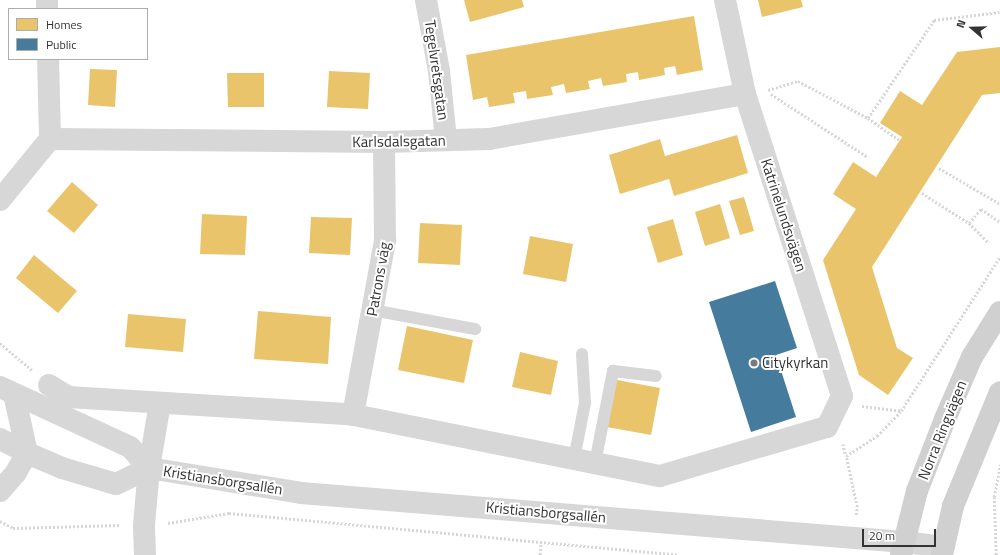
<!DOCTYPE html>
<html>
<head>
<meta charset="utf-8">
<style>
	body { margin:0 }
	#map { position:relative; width:1000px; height:555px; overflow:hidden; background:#fff; font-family:"Titillium Web",sans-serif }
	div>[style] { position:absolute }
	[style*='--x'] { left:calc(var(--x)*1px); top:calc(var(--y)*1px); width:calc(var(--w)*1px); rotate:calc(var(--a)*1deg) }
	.homes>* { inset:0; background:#e9c46a }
	.public>* { inset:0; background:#457b9d }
	.path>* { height:2.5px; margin-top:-1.25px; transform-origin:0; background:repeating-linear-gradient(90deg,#d7d7d7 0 2px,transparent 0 4px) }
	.service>* { height:12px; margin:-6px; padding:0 6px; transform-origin:6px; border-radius:6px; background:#d7d7d7 }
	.minor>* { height:22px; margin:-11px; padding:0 11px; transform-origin:11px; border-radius:11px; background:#d7d7d7 }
	.tertiary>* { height:22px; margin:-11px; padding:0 11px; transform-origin:11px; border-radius:11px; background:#d7d7d7 }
	.secondary>* { height:22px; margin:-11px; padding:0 11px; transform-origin:11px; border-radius:11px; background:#d0d0d0 }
	.dots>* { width:11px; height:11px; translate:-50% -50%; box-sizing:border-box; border:2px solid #fff; border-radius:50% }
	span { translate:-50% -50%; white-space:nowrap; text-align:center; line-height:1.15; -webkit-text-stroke:4px #fff; paint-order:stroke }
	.street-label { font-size:15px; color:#333 }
	.poi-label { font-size:15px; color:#333 }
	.left { translate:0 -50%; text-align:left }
	.legend { position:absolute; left:8px; top:8px; width:140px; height:52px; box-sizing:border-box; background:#fff; border:1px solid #adadad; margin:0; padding:5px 7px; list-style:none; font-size:12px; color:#333 }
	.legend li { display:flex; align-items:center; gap:8px; height:20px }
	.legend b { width:20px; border:1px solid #adadad }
	.north { position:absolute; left:952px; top:8px; width:40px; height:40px; -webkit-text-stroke:3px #fff; paint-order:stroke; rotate:290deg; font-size:11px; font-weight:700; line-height:16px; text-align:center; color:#333 }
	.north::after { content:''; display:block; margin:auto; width:14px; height:18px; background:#333; clip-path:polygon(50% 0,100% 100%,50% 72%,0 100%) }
	.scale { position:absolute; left:862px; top:529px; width:74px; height:18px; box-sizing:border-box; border:2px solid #333; border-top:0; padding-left:5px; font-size:12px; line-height:14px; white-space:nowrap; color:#333; -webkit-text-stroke:3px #fff; paint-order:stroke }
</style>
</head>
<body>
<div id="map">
	<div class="homes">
		<i style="clip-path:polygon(464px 0,522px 0,524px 7px,470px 22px)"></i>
		<i style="clip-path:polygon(758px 0,801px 0,803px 7px,762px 17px)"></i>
		<i style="clip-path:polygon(694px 16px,703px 70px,677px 75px,675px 66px,664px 68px,665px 75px,639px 80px,638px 72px,626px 74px,627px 82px,603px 86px,601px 78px,588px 81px,590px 89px,566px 93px,564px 84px,551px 87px,553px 95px,527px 99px,526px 91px,513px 93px,515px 103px,489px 107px,487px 97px,473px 100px,466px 55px)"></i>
		<i style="clip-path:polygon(1000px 47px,1000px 93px,982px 95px,872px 267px,897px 348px,913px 358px,888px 395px,859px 375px,823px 260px,856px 209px,833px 194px,853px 162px,876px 177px,902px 137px,880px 123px,900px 91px,922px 105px,957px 52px)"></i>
		<i style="clip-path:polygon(90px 69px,117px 70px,115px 107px,88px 105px)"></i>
		<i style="clip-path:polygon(329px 71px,370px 73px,368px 109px,327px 107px)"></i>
		<i style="clip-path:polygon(227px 73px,264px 73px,264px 107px,228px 107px)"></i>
		<i style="clip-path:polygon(737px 135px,748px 173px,674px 196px,669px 179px,620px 194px,609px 155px,660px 139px,665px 156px)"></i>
		<i style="clip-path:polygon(72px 182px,98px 205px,74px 233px,47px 211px)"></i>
		<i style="clip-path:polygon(744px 197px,754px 231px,740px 235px,729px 201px)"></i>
		<i style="clip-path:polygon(720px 204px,730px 238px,705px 246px,695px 212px)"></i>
		<i style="clip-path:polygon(202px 214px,247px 216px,245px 255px,200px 254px)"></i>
		<i style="clip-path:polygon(311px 217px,352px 218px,350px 255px,309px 253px)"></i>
		<i style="clip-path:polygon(673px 219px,683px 255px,658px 263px,647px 227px)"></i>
		<i style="clip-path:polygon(420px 223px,462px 225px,460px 265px,418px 263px)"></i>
		<i style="clip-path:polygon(530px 236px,573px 244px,566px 282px,523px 274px)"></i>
		<i style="clip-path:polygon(34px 255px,77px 291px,58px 313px,16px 278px)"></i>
		<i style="clip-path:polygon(258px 311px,331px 317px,328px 364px,254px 359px)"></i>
		<i style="clip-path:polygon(128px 314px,186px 319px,183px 352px,125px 347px)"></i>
		<i style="clip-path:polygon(407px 326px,473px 340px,464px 383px,398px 370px)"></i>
		<i style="clip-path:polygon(520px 352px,558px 361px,551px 395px,512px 387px)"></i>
		<i style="clip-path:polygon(617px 380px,660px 388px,651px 435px,607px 427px)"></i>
	</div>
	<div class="public">
		<i style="clip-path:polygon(775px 281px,797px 348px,776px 355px,796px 417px,751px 432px,709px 302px)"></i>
	</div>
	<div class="path">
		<i style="--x:768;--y:90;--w:31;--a:-17"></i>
		<i style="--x:798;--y:81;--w:79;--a:27.9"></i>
		<i style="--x:868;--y:118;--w:118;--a:-56"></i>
		<i style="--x:934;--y:20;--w:66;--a:-6.9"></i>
		<i style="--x:771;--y:94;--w:116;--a:33"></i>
		<i style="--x:868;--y:118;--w:38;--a:35"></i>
		<i style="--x:939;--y:168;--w:71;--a:30.5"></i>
		<i style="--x:922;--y:193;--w:56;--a:32.6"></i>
		<i style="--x:969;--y:223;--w:28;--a:45"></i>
		<i style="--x:969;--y:223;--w:18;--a:-49"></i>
		<i style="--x:981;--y:209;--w:23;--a:34"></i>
		<i style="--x:0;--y:343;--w:42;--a:40.2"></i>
		<i style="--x:862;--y:406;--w:39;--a:7"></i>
		<i style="--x:843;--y:444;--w:12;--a:76"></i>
		<i style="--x:856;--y:515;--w:8;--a:-83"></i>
		<i style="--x:857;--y:507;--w:52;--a:-102.2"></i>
		<i style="--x:846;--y:456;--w:37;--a:-33"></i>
		<i style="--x:877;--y:436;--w:35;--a:-46"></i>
		<i style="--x:901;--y:411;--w:183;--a:-57.3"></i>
		<i style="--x:0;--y:521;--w:15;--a:28"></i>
		<i style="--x:13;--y:528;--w:108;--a:-1.6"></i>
		<i style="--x:168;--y:523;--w:62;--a:-9.3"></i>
		<i style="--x:229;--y:513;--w:452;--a:5.3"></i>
		<i style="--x:540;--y:555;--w:13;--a:-86"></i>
		<i style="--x:996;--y:555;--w:58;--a:-92"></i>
		<i style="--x:994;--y:497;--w:33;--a:-79"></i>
	</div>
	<div class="service">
		<i style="--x:372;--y:310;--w:105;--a:10.5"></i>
		<i style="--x:574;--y:459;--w:57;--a:-78.9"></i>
		<i style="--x:585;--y:403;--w:49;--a:-93.5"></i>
		<i style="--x:595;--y:463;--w:94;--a:-78.9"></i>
		<i style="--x:613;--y:371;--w:43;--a:6.6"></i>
	</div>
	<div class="minor">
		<i style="--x:426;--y:0;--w:72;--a:79.6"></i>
		<i style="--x:439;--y:71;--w:69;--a:84.2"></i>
		<i style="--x:47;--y:9;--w:9;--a:-90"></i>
		<i style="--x:50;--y:139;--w:334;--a:0.5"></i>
		<i style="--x:384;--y:142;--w:105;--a:-1.6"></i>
		<i style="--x:489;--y:139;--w:260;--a:-10"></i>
		<i style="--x:0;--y:200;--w:79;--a:-50.7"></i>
		<i style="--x:50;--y:139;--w:80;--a:-91.4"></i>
		<i style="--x:49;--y:385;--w:22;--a:32"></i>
		<i style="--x:68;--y:397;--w:282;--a:3.5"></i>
		<i style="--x:349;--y:414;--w:317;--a:11.3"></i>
		<i style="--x:660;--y:476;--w:174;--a:-16.4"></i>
		<i style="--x:827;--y:427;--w:34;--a:-64"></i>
		<i style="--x:842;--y:396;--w:317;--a:-107.8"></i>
		<i style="--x:745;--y:94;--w:96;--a:-102"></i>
		<i style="--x:353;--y:415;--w:178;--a:-79.6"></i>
		<i style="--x:385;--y:240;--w:98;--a:-90.6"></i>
		<i style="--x:0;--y:491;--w:23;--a:-49"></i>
		<i style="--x:15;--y:474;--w:24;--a:-60"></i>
		<i style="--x:27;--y:453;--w:60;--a:-102.4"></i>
		<i style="--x:145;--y:555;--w:30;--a:-92"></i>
		<i style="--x:144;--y:525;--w:57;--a:-85"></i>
		<i style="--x:149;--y:468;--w:66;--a:-80.4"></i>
	</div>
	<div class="tertiary">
		<i style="--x:0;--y:387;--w:143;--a:24.8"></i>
		<i style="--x:130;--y:447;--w:28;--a:48"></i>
		<i style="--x:0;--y:439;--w:30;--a:27"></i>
		<i style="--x:27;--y:453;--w:38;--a:23"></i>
		<i style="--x:62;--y:468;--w:56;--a:16.5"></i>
		<i style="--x:116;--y:484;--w:37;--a:-26"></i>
		<i style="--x:149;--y:468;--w:154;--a:9.3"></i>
		<i style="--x:301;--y:493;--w:605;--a:4.65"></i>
		<i style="--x:904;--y:542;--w:40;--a:7.1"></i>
	</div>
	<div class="secondary">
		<i style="--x:901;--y:555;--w:66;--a:-76"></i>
		<i style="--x:917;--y:491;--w:77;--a:-68.7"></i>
		<i style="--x:945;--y:419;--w:68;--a:-66.5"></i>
		<i style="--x:972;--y:357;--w:53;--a:-58.1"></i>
		<i style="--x:942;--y:555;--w:50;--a:-77.3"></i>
		<i style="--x:953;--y:506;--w:123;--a:-67.6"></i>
	</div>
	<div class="dots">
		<i style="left:754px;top:363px;background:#7a7a7a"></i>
	</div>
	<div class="street-label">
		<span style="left:437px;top:70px;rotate:82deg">Tegelvretsgatan</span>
		<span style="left:399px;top:141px;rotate:-1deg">Karlsdalsgatan</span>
		<span style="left:784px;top:215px;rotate:72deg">Katrinelundsvägen</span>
		<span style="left:378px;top:279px;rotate:-80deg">Patrons väg</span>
		<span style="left:942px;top:430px;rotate:-68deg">Norra Ringvägen</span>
		<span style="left:223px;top:480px;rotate:9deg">Kristiansborgsallén</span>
		<span style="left:546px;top:512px;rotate:5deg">Kristiansborgsallén</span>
	</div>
	<div class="poi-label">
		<span class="left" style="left:762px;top:363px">Citykyrkan</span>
	</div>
	<ul class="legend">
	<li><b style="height:11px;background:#e9c46a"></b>Homes</li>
	<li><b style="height:11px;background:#457b9d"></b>Public</li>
	</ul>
	<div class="north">N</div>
	<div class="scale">20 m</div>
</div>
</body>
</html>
